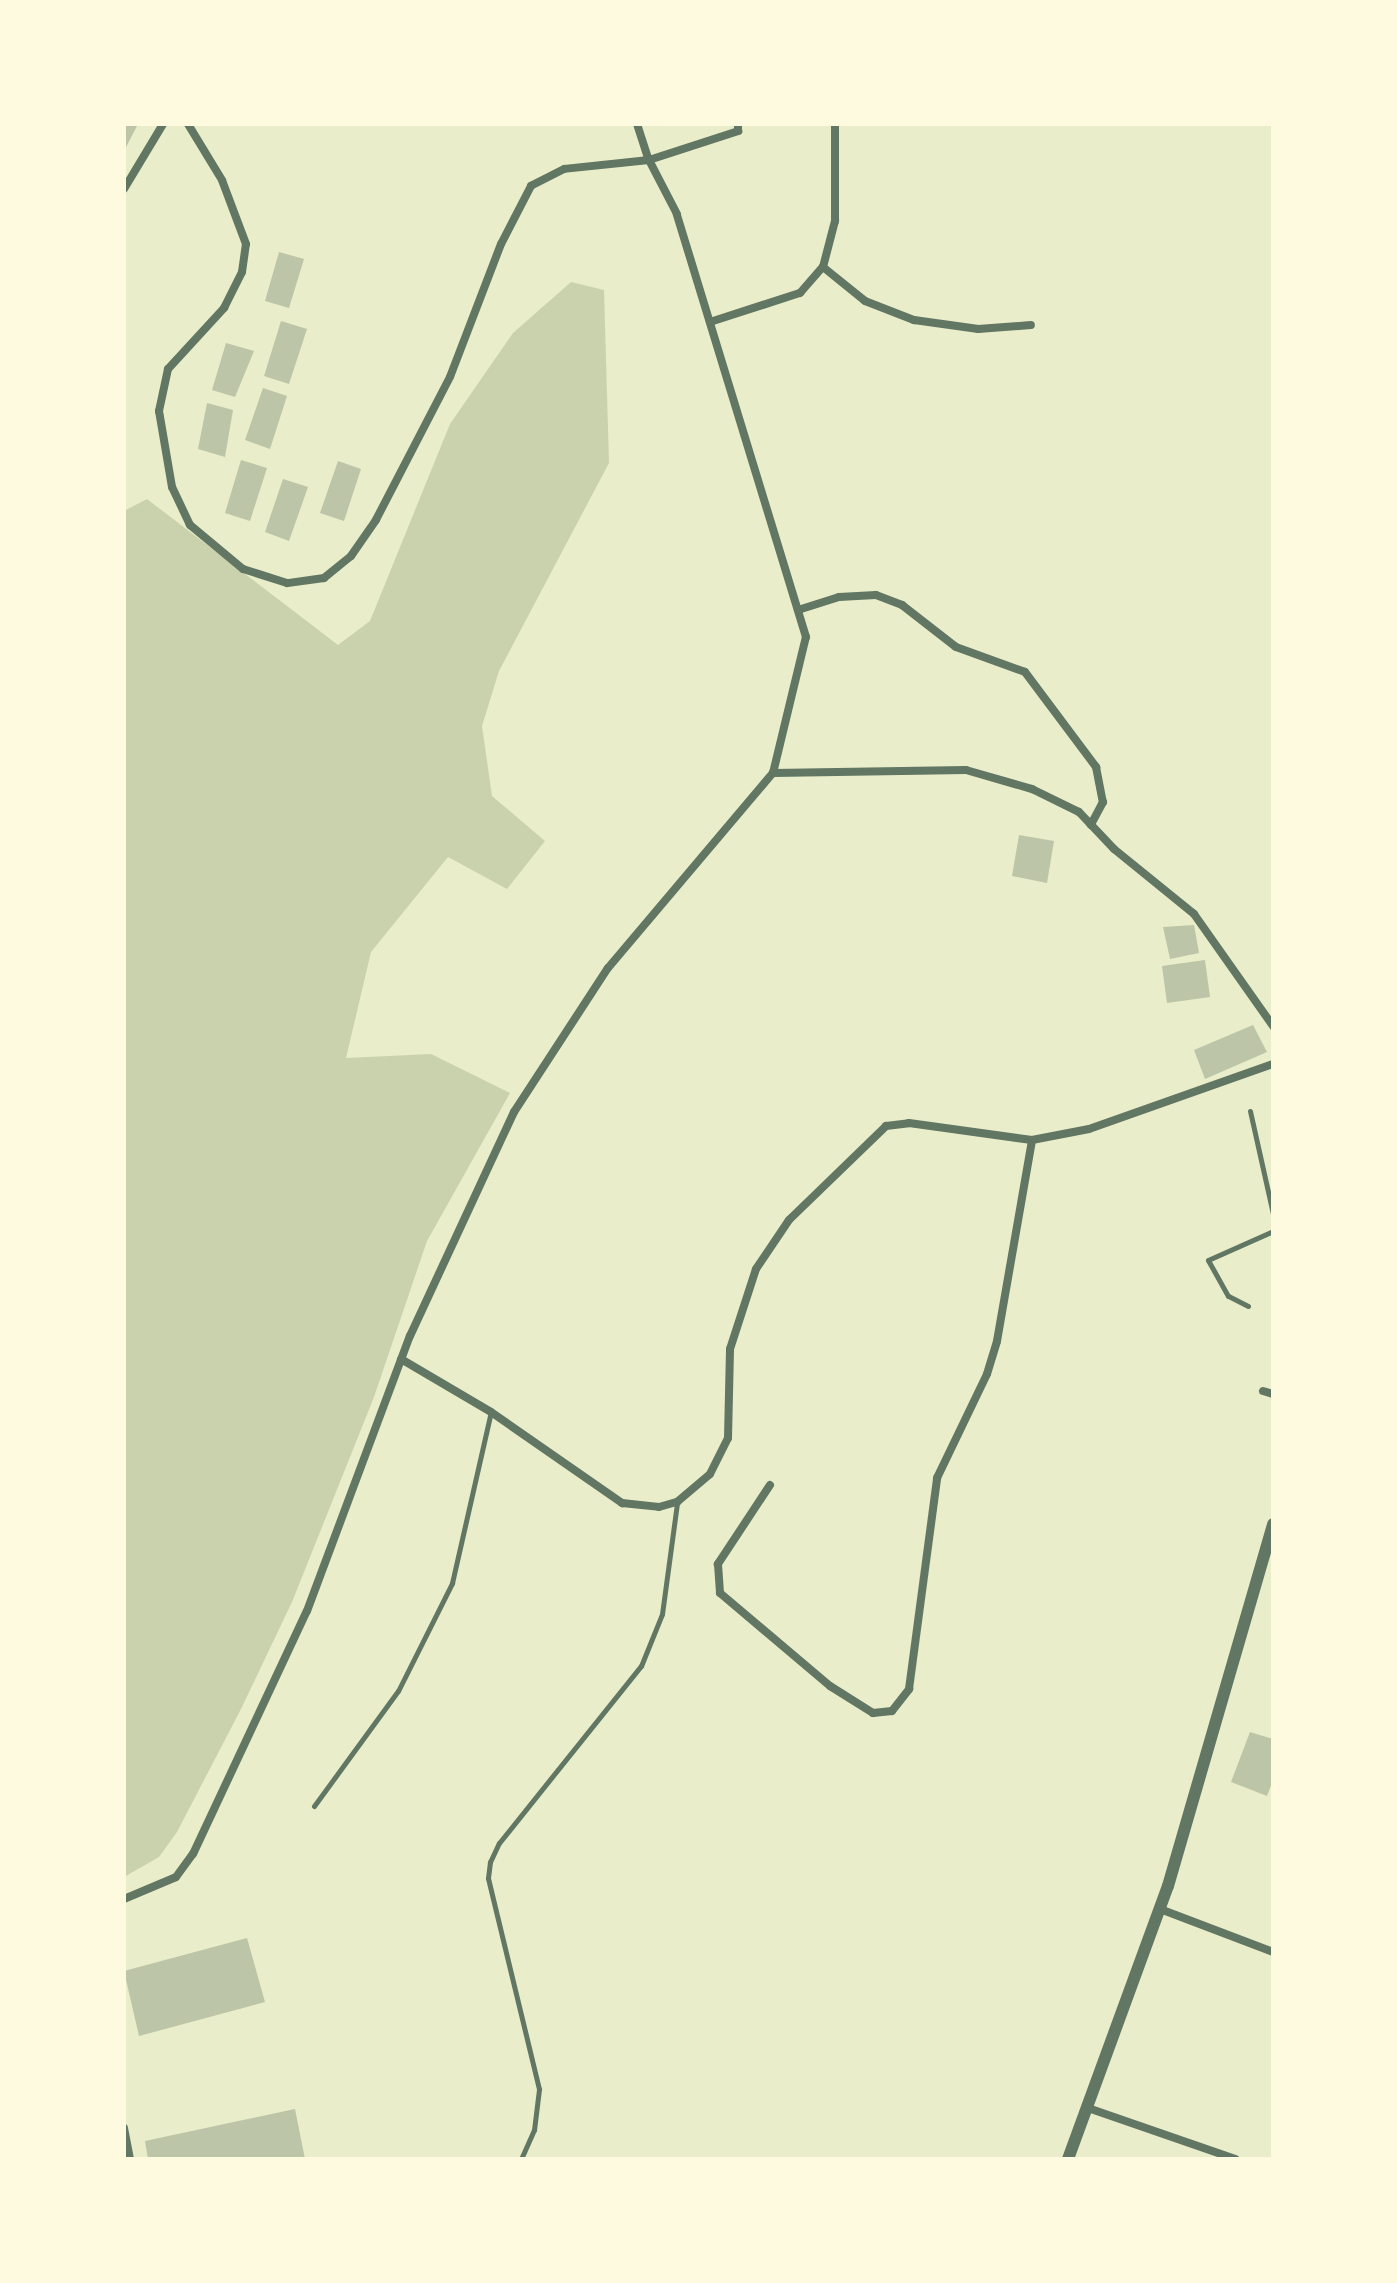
<!DOCTYPE html>
<html>
<head>
<meta charset="utf-8">
<style>
	body { margin:0 }
	#map { position:relative; width:1397px; height:2283px; overflow:hidden; background:#e9edc9; font-family:"Source Serif 4",serif }
	div>[style] { position:absolute }
	[style*='--x'] { left:calc(var(--x)*1px); top:calc(var(--y)*1px); width:calc(var(--w)*1px); rotate:calc(var(--a)*1deg) }
	.green>* { inset:0; background:#cad2ad }
	.building>* { inset:0; background:#bcc5a7 }
	.service>* { height:5px; margin:-2.5px; padding:0 2.5px; transform-origin:2.5px; border-radius:2.5px; background:#617663 }
	.minor>* { height:8px; margin:-4px; padding:0 4px; transform-origin:4px; border-radius:4px; background:#617663 }
	.tertiary>* { height:12px; margin:-6px; padding:0 6px; transform-origin:6px; border-radius:6px; background:#617663 }
	span { translate:-50% -50%; white-space:nowrap; text-align:center; line-height:1.15; -webkit-text-stroke:7px #fefae0; paint-order:stroke }
	.frame { position:absolute; inset:0; border:126px solid #fefae0; pointer-events:none }
</style>
</head>
<body>
<div id="map">
	<div class="green">
		<i style="clip-path:polygon(571px 282px,604px 290px,609px 463px,499px 671px,482px 726px,492px 796px,545px 841px,507px 889px,448px 857px,371px 952px,346px 1058px,431px 1054px,510px 1093px,427px 1241px,374px 1397px,292px 1602px,241px 1709px,177px 1832px,159px 1857px,124px 1877px,124px 511px,147px 499px,338px 645px,370px 621px,450px 424px,513px 333px)"></i>
	</div>
	<div class="building">
		<i style="clip-path:polygon(124px 124px,138px 124px,124px 151px)"></i>
		<i style="clip-path:polygon(279px 252px,304px 259px,289px 308px,265px 301px)"></i>
		<i style="clip-path:polygon(281px 321px,307px 329px,289px 384px,264px 376px)"></i>
		<i style="clip-path:polygon(226px 343px,254px 351px,235px 397px,212px 390px)"></i>
		<i style="clip-path:polygon(263px 388px,287px 396px,270px 449px,245px 440px)"></i>
		<i style="clip-path:polygon(207px 403px,233px 410px,225px 457px,198px 449px)"></i>
		<i style="clip-path:polygon(241px 460px,267px 468px,250px 521px,225px 513px)"></i>
		<i style="clip-path:polygon(338px 461px,361px 469px,344px 521px,320px 513px)"></i>
		<i style="clip-path:polygon(283px 479px,308px 487px,289px 541px,265px 532px)"></i>
		<i style="clip-path:polygon(1019px 835px,1054px 841px,1047px 883px,1012px 876px)"></i>
		<i style="clip-path:polygon(1194px 925px,1199px 953px,1170px 959px,1163px 927px)"></i>
		<i style="clip-path:polygon(1205px 960px,1210px 997px,1167px 1003px,1162px 966px)"></i>
		<i style="clip-path:polygon(1253px 1025px,1267px 1052px,1205px 1079px,1194px 1050px)"></i>
		<i style="clip-path:polygon(1250px 1732px,1273px 1739px,1273px 1780px,1267px 1796px,1231px 1782px)"></i>
		<i style="clip-path:polygon(247px 1938px,265px 2002px,139px 2036px,124px 1971px)"></i>
		<i style="clip-path:polygon(295px 2109px,305px 2159px,148px 2159px,145px 2141px)"></i>
	</div>
	<div class="service">
		<i style="--x:1250;--y:1111;--w:106;--a:77.4"></i>
		<i style="--x:1248;--y:1306;--w:22;--a:-153"></i>
		<i style="--x:1228;--y:1296;--w:41;--a:-119.1"></i>
		<i style="--x:1208;--y:1260;--w:71;--a:-24"></i>
		<i style="--x:314;--y:1806;--w:142;--a:-53.9"></i>
		<i style="--x:398;--y:1691;--w:121;--a:-63.4"></i>
		<i style="--x:452;--y:1583;--w:175;--a:-77.2"></i>
		<i style="--x:521;--y:2159;--w:32;--a:-66"></i>
		<i style="--x:534;--y:2130;--w:41;--a:-83"></i>
		<i style="--x:539;--y:2089;--w:217;--a:-103.6"></i>
		<i style="--x:488;--y:1878;--w:16;--a:-83"></i>
		<i style="--x:490;--y:1862;--w:21;--a:-65"></i>
		<i style="--x:499;--y:1843;--w:227;--a:-51.3"></i>
		<i style="--x:641;--y:1666;--w:56;--a:-68"></i>
		<i style="--x:662;--y:1614;--w:112;--a:-82.3"></i>
	</div>
	<div class="minor">
		<i style="--x:637;--y:124;--w:38;--a:72"></i>
		<i style="--x:649;--y:160;--w:94;--a:-18"></i>
		<i style="--x:738;--y:131;--w:7;--a:-90"></i>
		<i style="--x:124;--y:189;--w:76;--a:-59"></i>
		<i style="--x:823;--y:267;--w:54;--a:39"></i>
		<i style="--x:865;--y:301;--w:53;--a:21.2"></i>
		<i style="--x:914;--y:320;--w:65;--a:8"></i>
		<i style="--x:978;--y:329;--w:53;--a:-4.3"></i>
		<i style="--x:710;--y:322;--w:95;--a:-17.9"></i>
		<i style="--x:800;--y:293;--w:35;--a:-49"></i>
		<i style="--x:823;--y:267;--w:48;--a:-75.4"></i>
		<i style="--x:835;--y:221;--w:97;--a:-90"></i>
		<i style="--x:798;--y:610;--w:43;--a:-17.6"></i>
		<i style="--x:839;--y:597;--w:37;--a:-3"></i>
		<i style="--x:876;--y:595;--w:28;--a:21"></i>
		<i style="--x:902;--y:605;--w:68;--a:37.9"></i>
		<i style="--x:956;--y:647;--w:73;--a:19.9"></i>
		<i style="--x:1025;--y:672;--w:119;--a:53.2"></i>
		<i style="--x:1096;--y:767;--w:36;--a:79"></i>
		<i style="--x:1103;--y:802;--w:26;--a:118"></i>
		<i style="--x:773;--y:773;--w:193;--a:-0.9"></i>
		<i style="--x:966;--y:770;--w:69;--a:16.1"></i>
		<i style="--x:1032;--y:789;--w:52;--a:26.1"></i>
		<i style="--x:1079;--y:812;--w:51;--a:46.6"></i>
		<i style="--x:1114;--y:849;--w:103;--a:39.1"></i>
		<i style="--x:1194;--y:914;--w:137;--a:54.8"></i>
		<i style="--x:401;--y:1359;--w:104;--a:30.5"></i>
		<i style="--x:491;--y:1412;--w:160;--a:34.8"></i>
		<i style="--x:622;--y:1503;--w:37;--a:6"></i>
		<i style="--x:659;--y:1507;--w:19;--a:-16"></i>
		<i style="--x:677;--y:1502;--w:43;--a:-40.3"></i>
		<i style="--x:710;--y:1474;--w:40;--a:-63.4"></i>
		<i style="--x:728;--y:1438;--w:89;--a:-88.7"></i>
		<i style="--x:730;--y:1349;--w:84;--a:-72"></i>
		<i style="--x:756;--y:1269;--w:59;--a:-56"></i>
		<i style="--x:789;--y:1220;--w:135;--a:-44.1"></i>
		<i style="--x:886;--y:1126;--w:23;--a:-7"></i>
		<i style="--x:909;--y:1123;--w:124;--a:7.9"></i>
		<i style="--x:1032;--y:1140;--w:58;--a:-10.9"></i>
		<i style="--x:1089;--y:1129;--w:195;--a:-19.5"></i>
		<i style="--x:1263;--y:1391;--w:10;--a:17"></i>
		<i style="--x:770;--y:1485;--w:95;--a:123.4"></i>
		<i style="--x:718;--y:1564;--w:29;--a:86"></i>
		<i style="--x:720;--y:1593;--w:144;--a:40.2"></i>
		<i style="--x:830;--y:1686;--w:51;--a:32.1"></i>
		<i style="--x:873;--y:1713;--w:19;--a:-6"></i>
		<i style="--x:892;--y:1711;--w:28;--a:-52"></i>
		<i style="--x:909;--y:1689;--w:213;--a:-82.4"></i>
		<i style="--x:937;--y:1478;--w:115;--a:-64.3"></i>
		<i style="--x:987;--y:1374;--w:34;--a:-73"></i>
		<i style="--x:997;--y:1341;--w:204;--a:-80.1"></i>
		<i style="--x:124;--y:1899;--w:56;--a:-22.9"></i>
		<i style="--x:176;--y:1877;--w:29;--a:-54"></i>
		<i style="--x:193;--y:1854;--w:268;--a:-64.9"></i>
		<i style="--x:307;--y:1611;--w:294;--a:-69.5"></i>
		<i style="--x:410;--y:1336;--w:247;--a:-65.1"></i>
		<i style="--x:514;--y:1112;--w:172;--a:-56.9"></i>
		<i style="--x:608;--y:968;--w:255;--a:-49.8"></i>
		<i style="--x:773;--y:773;--w:140;--a:-76.4"></i>
		<i style="--x:806;--y:637;--w:442;--a:-107"></i>
		<i style="--x:677;--y:214;--w:61;--a:-117.4"></i>
		<i style="--x:649;--y:160;--w:85;--a:174"></i>
		<i style="--x:564;--y:169;--w:37;--a:153"></i>
		<i style="--x:531;--y:186;--w:65;--a:117.3"></i>
		<i style="--x:501;--y:244;--w:142;--a:111"></i>
		<i style="--x:450;--y:377;--w:161;--a:117.4"></i>
		<i style="--x:376;--y:520;--w:44;--a:124.8"></i>
		<i style="--x:351;--y:556;--w:35;--a:141"></i>
		<i style="--x:324;--y:578;--w:37;--a:172"></i>
		<i style="--x:287;--y:583;--w:46;--a:-162.3"></i>
		<i style="--x:243;--y:569;--w:69;--a:-140.3"></i>
		<i style="--x:190;--y:525;--w:42;--a:-115.3"></i>
		<i style="--x:172;--y:487;--w:77;--a:-99.7"></i>
		<i style="--x:159;--y:411;--w:43;--a:-77.9"></i>
		<i style="--x:168;--y:369;--w:83;--a:-47.4"></i>
		<i style="--x:224;--y:308;--w:40;--a:-63.4"></i>
		<i style="--x:242;--y:272;--w:28;--a:-82"></i>
		<i style="--x:246;--y:244;--w:68;--a:-110.6"></i>
		<i style="--x:222;--y:180;--w:66;--a:-121.3"></i>
		<i style="--x:1160;--y:1909;--w:121;--a:20.8"></i>
		<i style="--x:1088;--y:2108;--w:156;--a:19.1"></i>
		<i style="--x:124;--y:2128;--w:32;--a:79"></i>
	</div>
	<div class="tertiary">
		<i style="--x:1068;--y:2159;--w:291;--a:-69.9"></i>
		<i style="--x:1168;--y:1886;--w:377;--a:-73.8"></i>
	</div>
	<div class="frame"></div>
</div>
</body>
</html>
